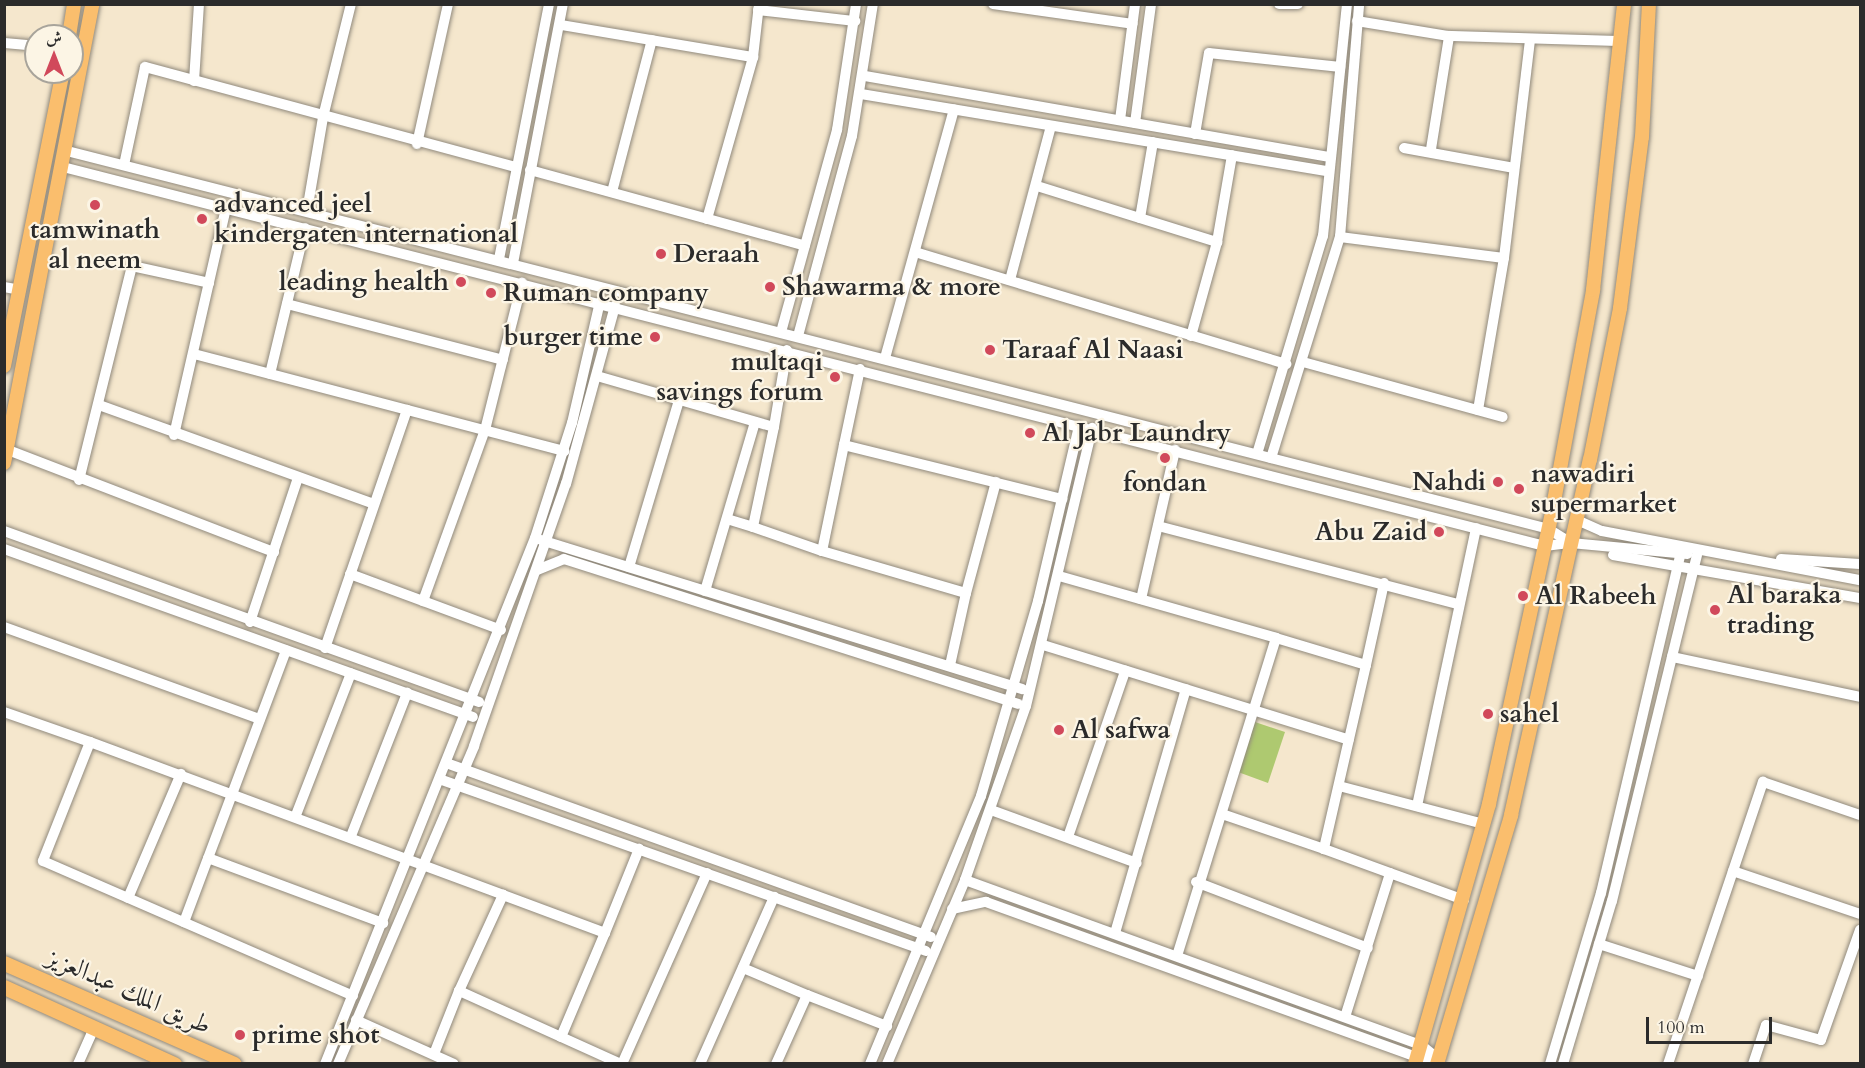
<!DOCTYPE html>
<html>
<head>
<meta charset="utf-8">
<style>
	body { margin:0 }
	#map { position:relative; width:1865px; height:1068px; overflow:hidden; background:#f5e7cd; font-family:Cardo,Amiri,serif }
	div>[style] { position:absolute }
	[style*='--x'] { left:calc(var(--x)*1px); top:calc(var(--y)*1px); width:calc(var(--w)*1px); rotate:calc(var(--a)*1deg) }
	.green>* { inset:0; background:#aec970 }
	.roads { filter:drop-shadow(0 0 2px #90897c) drop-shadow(0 0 2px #90897c) }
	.minor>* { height:10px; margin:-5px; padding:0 5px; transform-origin:5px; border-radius:5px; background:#fff }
	.major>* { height:14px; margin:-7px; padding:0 7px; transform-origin:7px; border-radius:7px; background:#fabe6d }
	.highway>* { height:15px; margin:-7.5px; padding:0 7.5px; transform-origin:7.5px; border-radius:7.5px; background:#fabe6d }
	.dots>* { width:16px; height:16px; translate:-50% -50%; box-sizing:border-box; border:3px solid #fcf5e5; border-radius:50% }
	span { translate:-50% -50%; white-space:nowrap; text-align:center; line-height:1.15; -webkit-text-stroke:4.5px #fcf5e5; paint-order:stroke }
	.poi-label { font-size:26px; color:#2b2b2b; font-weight:700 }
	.left { translate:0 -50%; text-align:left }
	.right { translate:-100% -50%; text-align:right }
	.street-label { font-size:26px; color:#2b2b2b }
	.frame { position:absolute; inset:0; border:6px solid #2b2b2b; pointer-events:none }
	.north { position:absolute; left:24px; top:24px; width:60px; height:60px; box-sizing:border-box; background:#fcf5e5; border:2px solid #a8a49b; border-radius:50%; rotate:0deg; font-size:16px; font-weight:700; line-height:24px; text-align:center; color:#2b2b2b }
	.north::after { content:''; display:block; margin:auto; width:21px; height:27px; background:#d1495b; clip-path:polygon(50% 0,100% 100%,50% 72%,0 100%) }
	.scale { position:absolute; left:1646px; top:1017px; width:126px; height:27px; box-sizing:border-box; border:3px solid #2b2b2b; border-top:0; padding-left:8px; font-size:18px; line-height:21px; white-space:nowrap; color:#2b2b2b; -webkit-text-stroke:4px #fcf5e5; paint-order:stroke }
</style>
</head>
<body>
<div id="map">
	<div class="green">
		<i style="clip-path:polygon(1255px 722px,1285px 732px,1268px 783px,1238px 772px)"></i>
	</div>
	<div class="roads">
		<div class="minor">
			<i style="--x:993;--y:4;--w:141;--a:8.1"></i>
			<i style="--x:1279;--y:4;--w:19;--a:0"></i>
			<i style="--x:758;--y:10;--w:98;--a:6.5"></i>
			<i style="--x:1357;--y:21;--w:93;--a:9.3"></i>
			<i style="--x:561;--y:25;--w:195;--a:9.5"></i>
			<i style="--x:4;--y:43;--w:32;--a:5"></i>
			<i style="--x:865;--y:76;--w:472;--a:9.9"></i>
			<i style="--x:194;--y:81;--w:77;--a:-86.3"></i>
			<i style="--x:861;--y:94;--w:473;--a:9.4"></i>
			<i style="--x:1120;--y:120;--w:117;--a:-82.6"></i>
			<i style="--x:1135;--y:123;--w:120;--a:-82.3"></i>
			<i style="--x:1195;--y:134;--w:82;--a:-80.2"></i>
			<i style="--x:1209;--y:53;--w:132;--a:6.1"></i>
			<i style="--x:417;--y:144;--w:143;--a:-77.5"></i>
			<i style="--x:1404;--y:148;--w:112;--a:10.3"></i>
			<i style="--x:1431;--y:149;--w:114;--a:-80.9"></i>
			<i style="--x:1449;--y:36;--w:172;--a:1.7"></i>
			<i style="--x:124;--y:165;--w:100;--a:-77.9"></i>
			<i style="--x:145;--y:67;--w:383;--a:15.1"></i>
			<i style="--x:63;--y:167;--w:1530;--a:14.35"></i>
			<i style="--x:1545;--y:546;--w:26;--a:-7"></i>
			<i style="--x:1571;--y:543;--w:26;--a:-148"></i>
			<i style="--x:1549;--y:529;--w:1529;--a:-165.69"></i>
			<i style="--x:530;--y:170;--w:285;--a:15.4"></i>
			<i style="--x:1037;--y:186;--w:189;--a:17.3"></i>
			<i style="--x:612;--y:192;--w:157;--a:-75.3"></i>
			<i style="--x:307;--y:211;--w:95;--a:-80.3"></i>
			<i style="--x:323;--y:117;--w:116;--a:-76.1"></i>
			<i style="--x:1140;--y:218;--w:77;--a:-80.3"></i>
			<i style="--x:707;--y:219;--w:168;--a:-74.1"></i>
			<i style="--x:753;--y:57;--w:53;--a:-83.5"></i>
			<i style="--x:1340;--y:237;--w:165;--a:7.3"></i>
			<i style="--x:915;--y:252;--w:388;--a:16.8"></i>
			<i style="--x:499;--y:259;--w:260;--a:-78.9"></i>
			<i style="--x:513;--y:263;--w:264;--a:-79.1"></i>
			<i style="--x:1010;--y:280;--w:159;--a:-75.1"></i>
			<i style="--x:4;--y:287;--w:17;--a:10"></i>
			<i style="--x:287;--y:304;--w:223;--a:14.5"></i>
			<i style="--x:781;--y:332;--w:210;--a:-74.5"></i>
			<i style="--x:837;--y:130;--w:127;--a:-81.4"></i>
			<i style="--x:798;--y:336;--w:207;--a:-74.9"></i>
			<i style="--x:852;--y:136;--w:134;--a:-81"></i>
			<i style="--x:1191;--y:336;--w:98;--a:-74.5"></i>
			<i style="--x:1217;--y:242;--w:88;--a:-80.2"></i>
			<i style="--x:194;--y:354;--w:383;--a:14.7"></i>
			<i style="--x:885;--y:358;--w:258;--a:-74.5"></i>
			<i style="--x:1303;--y:362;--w:207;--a:15.4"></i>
			<i style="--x:860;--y:369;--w:78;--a:101.9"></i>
			<i style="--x:844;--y:445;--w:225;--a:13.9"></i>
			<i style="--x:270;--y:374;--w:150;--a:-76.5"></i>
			<i style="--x:597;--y:376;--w:184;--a:16.1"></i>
			<i style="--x:774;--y:427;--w:102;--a:101.9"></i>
			<i style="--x:753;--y:527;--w:73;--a:19.2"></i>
			<i style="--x:99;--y:405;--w:292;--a:19.8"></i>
			<i style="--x:1478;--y:410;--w:154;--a:-80.3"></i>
			<i style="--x:1504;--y:258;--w:220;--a:-83.2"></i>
			<i style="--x:774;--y:427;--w:78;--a:-80.4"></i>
			<i style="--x:174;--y:435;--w:233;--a:-77.1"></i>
			<i style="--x:844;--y:445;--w:108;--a:101.7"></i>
			<i style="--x:822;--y:551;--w:150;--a:16.3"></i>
			<i style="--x:966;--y:593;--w:74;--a:102.5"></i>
			<i style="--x:8;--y:450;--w:285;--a:21"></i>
			<i style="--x:1257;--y:454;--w:228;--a:-73.2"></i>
			<i style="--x:1323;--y:236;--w:233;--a:-84.1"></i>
			<i style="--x:1271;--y:458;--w:232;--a:-72.7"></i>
			<i style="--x:1340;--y:237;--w:234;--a:-85.3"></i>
			<i style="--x:79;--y:480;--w:220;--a:-76.1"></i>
			<i style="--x:132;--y:266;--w:79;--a:12.4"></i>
			<i style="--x:727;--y:519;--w:27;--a:17"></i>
			<i style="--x:1577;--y:520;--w:27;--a:24"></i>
			<i style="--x:1602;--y:531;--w:263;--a:10.8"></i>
			<i style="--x:1158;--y:526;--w:310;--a:14.6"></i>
			<i style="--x:4;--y:531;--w:505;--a:19.8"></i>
			<i style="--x:541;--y:540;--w:504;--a:17.21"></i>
			<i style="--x:1571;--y:543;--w:117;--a:5.4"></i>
			<i style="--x:4;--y:549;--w:498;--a:19.7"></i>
			<i style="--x:1613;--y:555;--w:251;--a:9.9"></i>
			<i style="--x:1781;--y:559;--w:79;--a:3.6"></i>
			<i style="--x:629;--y:567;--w:174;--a:-73.3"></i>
			<i style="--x:537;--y:570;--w:29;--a:-22"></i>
			<i style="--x:564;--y:559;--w:477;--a:17.7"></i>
			<i style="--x:350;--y:574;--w:161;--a:20.3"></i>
			<i style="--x:1059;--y:576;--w:226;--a:15.9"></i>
			<i style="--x:1276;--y:638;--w:332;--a:107.3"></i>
			<i style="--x:705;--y:591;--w:176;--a:-73.5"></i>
			<i style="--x:966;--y:593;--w:115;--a:-74.9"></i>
			<i style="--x:1141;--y:599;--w:153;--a:-77.1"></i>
			<i style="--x:423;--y:601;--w:182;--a:-70.1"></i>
			<i style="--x:485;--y:430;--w:152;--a:-75.9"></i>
			<i style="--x:250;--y:622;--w:152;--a:-71.6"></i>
			<i style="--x:4;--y:627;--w:272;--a:19.8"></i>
			<i style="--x:1276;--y:638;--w:94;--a:16.7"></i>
			<i style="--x:1366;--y:665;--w:189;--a:102.9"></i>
			<i style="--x:1324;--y:849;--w:149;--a:20"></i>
			<i style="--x:1043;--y:645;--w:320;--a:17.2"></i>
			<i style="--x:325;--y:648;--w:252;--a:-71"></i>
			<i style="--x:1672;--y:657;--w:192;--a:12"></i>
			<i style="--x:1366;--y:665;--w:84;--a:-77.6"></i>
			<i style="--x:4;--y:712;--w:91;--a:19.2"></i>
			<i style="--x:90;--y:742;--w:128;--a:111.6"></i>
			<i style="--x:43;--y:861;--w:338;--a:23.5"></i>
			<i style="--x:90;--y:742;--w:440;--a:20.3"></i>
			<i style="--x:449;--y:764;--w:512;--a:19.74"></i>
			<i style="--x:442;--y:780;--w:513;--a:19.46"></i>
			<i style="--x:1339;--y:786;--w:150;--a:14.7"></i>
			<i style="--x:1417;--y:806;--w:284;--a:-78"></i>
			<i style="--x:991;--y:810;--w:155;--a:20"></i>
			<i style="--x:1222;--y:814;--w:108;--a:18.9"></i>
			<i style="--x:296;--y:815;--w:152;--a:-68.8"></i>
			<i style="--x:351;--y:836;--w:154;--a:-68.6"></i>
			<i style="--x:1068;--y:837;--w:176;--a:-71"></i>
			<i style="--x:208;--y:858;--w:187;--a:20.4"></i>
			<i style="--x:1733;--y:871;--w:134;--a:18.7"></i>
			<i style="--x:965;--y:880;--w:485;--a:19.9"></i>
			<i style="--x:1421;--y:1045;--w:22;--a:39"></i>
			<i style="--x:1196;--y:882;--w:184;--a:21"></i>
			<i style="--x:128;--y:898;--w:135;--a:-66.9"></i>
			<i style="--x:952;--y:909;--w:35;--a:-12"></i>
			<i style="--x:986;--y:902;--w:458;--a:19.8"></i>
			<i style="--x:1417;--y:1057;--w:21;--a:5"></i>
			<i style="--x:184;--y:922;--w:290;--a:-69.4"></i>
			<i style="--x:1115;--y:933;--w:254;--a:-73.8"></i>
			<i style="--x:1599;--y:944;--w:104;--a:17.9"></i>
			<i style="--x:743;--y:968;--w:69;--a:22.9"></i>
			<i style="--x:807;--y:995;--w:76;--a:114.2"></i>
			<i style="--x:807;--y:995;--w:86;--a:21.2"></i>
			<i style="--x:1345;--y:1017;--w:151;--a:-72.6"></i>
			<i style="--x:356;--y:1020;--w:107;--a:24.2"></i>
			<i style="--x:561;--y:1037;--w:113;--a:-67.1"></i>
			<i style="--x:434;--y:1054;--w:68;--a:-68.4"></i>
			<i style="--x:78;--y:1064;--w:39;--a:-66"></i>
			<i style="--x:325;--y:1064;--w:566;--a:-68.24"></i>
			<i style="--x:535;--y:538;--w:121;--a:-72.2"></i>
			<i style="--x:572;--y:423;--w:124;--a:-77"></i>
			<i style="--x:338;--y:1064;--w:346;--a:-66.8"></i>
			<i style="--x:474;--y:746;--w:278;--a:-70.7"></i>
			<i style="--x:566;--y:484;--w:185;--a:-74.6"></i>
			<i style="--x:621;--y:1064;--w:178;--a:-155.7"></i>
			<i style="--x:459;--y:991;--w:106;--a:-65.4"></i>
			<i style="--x:503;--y:895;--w:109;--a:20.4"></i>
			<i style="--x:605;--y:933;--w:91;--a:-68"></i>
			<i style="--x:622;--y:1064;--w:209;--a:-66"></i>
			<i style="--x:700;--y:1064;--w:183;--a:-66.1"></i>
			<i style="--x:870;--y:1064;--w:290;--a:-67.5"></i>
			<i style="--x:981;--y:796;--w:203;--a:-73.7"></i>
			<i style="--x:1038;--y:601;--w:180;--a:-76.8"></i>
			<i style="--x:887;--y:1064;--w:200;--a:-67"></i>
			<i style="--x:965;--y:880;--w:184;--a:-70.7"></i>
			<i style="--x:1026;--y:706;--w:286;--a:-76.6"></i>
			<i style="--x:1550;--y:1064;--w:178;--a:-73.4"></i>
			<i style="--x:1601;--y:893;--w:349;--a:-76.8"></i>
			<i style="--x:1563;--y:1064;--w:170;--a:-73.3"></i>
			<i style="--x:1612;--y:901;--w:357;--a:-76.2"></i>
			<i style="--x:1668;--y:1064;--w:298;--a:-71.4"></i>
			<i style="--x:1763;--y:782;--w:102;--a:18.8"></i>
			<i style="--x:1753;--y:1064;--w:41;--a:-71.6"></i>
			<i style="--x:1766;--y:1025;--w:57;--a:15.3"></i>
			<i style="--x:1821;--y:1040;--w:117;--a:-70.5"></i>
		</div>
		<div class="major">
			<i style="--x:69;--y:36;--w:32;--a:-81"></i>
			<i style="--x:4;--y:366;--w:300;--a:-78.7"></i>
			<i style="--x:4;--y:463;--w:467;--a:-79.1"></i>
			<i style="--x:1415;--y:1064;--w:270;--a:-74.1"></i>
			<i style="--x:1489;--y:804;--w:299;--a:-77.8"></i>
			<i style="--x:1552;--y:512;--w:226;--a:-79.5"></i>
			<i style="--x:1593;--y:290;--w:288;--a:-83.8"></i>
			<i style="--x:1437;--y:1064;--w:260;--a:-73.4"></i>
			<i style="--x:1511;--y:815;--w:364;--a:-77.5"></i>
			<i style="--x:1590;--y:460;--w:155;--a:-78.8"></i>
			<i style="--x:1620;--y:308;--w:172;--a:-82.7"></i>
			<i style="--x:1642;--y:137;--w:133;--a:-87"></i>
		</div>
		<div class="highway">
			<i style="--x:4;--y:963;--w:251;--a:23.7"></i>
			<i style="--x:4;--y:987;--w:187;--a:24.4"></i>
		</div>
	</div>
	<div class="dots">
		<i style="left:95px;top:205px;background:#d1495b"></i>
		<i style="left:202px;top:219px;background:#d1495b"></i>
		<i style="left:661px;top:254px;background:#d1495b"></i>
		<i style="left:461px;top:282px;background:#d1495b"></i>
		<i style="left:770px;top:287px;background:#d1495b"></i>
		<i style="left:491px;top:293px;background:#d1495b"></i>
		<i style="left:655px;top:337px;background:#d1495b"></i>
		<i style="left:990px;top:350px;background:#d1495b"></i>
		<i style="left:835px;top:377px;background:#d1495b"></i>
		<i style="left:1030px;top:433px;background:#d1495b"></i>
		<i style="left:1165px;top:458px;background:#d1495b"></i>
		<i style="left:1498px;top:482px;background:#d1495b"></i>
		<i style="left:1519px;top:489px;background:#d1495b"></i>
		<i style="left:1439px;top:532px;background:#d1495b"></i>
		<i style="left:1523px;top:596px;background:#d1495b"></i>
		<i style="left:1715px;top:610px;background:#d1495b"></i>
		<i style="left:1488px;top:714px;background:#d1495b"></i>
		<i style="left:1059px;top:730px;background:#d1495b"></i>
		<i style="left:240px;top:1035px;background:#d1495b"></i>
	</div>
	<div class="poi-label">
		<span class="left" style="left:214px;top:219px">advanced jeel<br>kindergaten international</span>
		<span style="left:95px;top:245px">tamwinath<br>al neem</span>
		<span class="left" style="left:673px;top:254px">Deraah</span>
		<span class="right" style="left:449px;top:282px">leading health</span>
		<span class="left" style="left:782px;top:287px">Shawarma &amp; more</span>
		<span class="left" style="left:503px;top:293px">Ruman company</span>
		<span class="right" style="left:643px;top:337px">burger time</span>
		<span class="left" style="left:1002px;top:350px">Taraaf Al Naasi</span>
		<span class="right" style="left:823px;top:377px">multaqi<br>savings forum</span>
		<span class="left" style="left:1042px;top:433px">Al Jabr Laundry</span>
		<span class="left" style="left:1531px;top:489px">nawadiri<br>supermarket</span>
		<span class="right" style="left:1486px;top:482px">Nahdi</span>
		<span style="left:1165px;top:483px">fondan</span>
		<span class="right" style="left:1427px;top:532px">Abu Zaid</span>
		<span class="left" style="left:1727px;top:610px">Al baraka<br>trading</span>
		<span class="left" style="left:1535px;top:596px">Al Rabeeh</span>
		<span class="left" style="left:1500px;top:714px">sahel</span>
		<span class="left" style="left:1071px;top:730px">Al safwa</span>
		<span class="left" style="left:252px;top:1035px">prime shot</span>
	</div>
	<div class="street-label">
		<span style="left:129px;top:991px;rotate:24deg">طريق الملك عبدالعزيز</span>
	</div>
	<div class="frame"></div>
	<div class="north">ش</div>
	<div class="scale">100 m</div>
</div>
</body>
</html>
